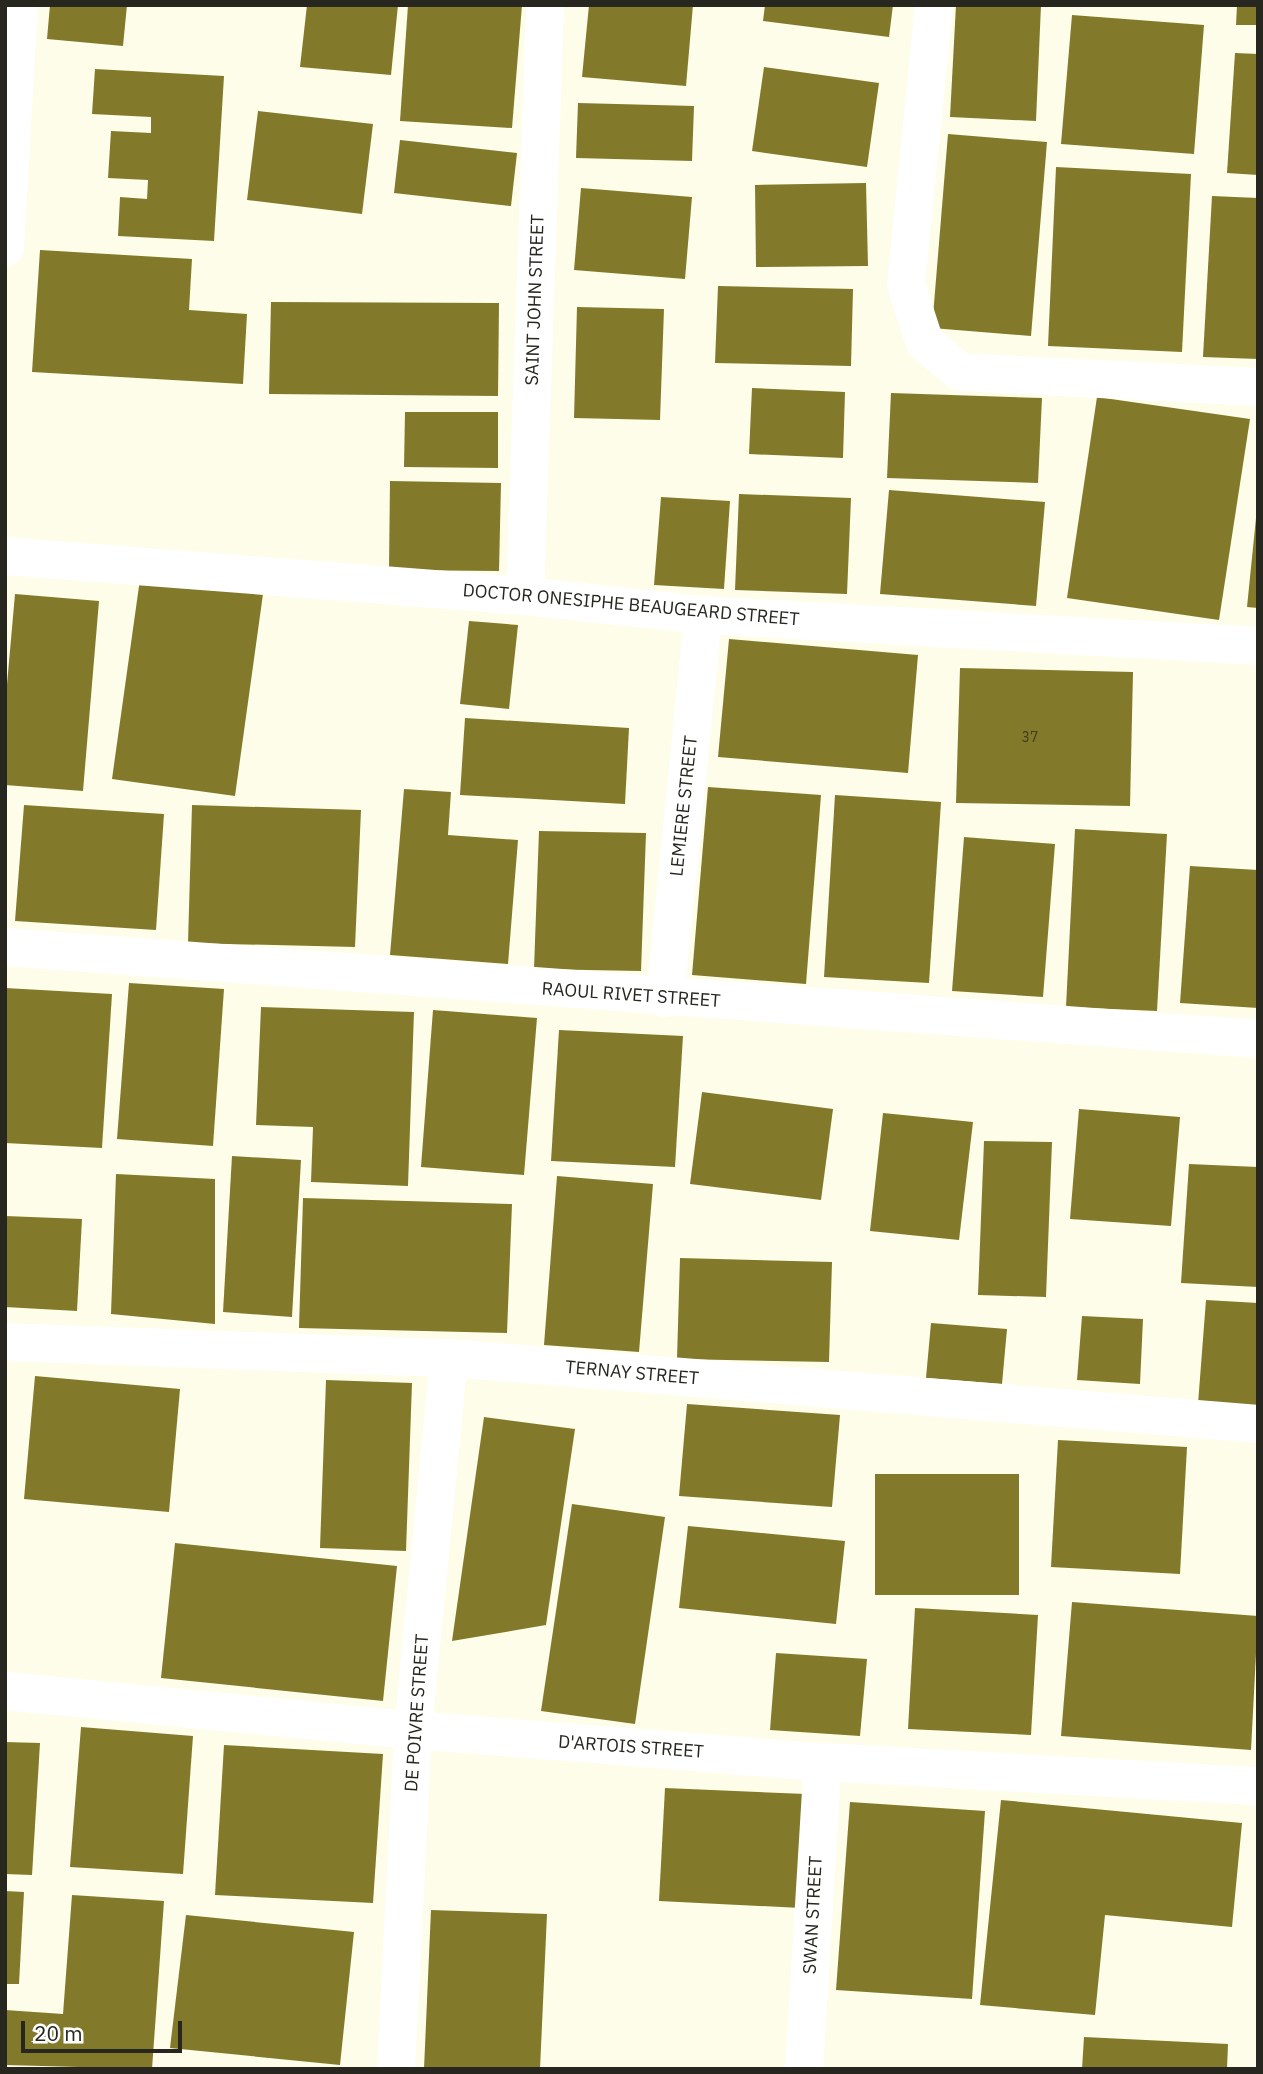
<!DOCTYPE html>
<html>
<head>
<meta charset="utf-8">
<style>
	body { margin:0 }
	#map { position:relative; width:1263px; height:2074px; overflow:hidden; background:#fefde9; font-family:"IBM Plex Sans",sans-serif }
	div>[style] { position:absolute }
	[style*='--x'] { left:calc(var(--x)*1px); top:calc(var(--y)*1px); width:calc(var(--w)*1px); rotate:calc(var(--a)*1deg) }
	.building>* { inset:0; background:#827a2a }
	.street>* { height:38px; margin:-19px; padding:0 19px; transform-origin:19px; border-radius:19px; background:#fff }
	span { translate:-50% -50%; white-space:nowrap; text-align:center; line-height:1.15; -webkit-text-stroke:6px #fff; paint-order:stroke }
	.number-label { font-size:14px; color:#3e3c22 }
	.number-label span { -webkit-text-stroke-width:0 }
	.street-label { font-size:18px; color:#272720 }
	.frame { position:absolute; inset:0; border:7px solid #272720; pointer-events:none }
	.scale { position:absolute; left:21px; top:2021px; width:161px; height:32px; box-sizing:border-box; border:4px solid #272720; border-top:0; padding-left:9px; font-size:21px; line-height:24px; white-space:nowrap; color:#272720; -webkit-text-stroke:5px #fff; paint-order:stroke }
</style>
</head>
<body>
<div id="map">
	<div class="building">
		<i style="clip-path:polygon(50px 5px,127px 5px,123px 46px,47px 39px)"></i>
		<i style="clip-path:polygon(307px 5px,398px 5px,391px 75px,300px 67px)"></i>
		<i style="clip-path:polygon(408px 5px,522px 5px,512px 128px,400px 121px)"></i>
		<i style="clip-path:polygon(589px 5px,693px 5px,686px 86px,582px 77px)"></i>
		<i style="clip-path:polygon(765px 5px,893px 5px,889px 37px,763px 21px)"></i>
		<i style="clip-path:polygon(956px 5px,1041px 5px,1036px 121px,950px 117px)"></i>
		<i style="clip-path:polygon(1237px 5px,1258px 5px,1258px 25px,1236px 25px)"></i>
		<i style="clip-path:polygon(1072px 15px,1204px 25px,1194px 154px,1061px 144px)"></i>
		<i style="clip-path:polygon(1235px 53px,1258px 54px,1258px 175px,1227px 173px)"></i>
		<i style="clip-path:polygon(764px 67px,879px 83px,867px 167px,752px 151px)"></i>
		<i style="clip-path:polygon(95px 69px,224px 76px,214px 241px,118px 236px,120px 197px,147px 199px,148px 180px,108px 178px,111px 131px,151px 133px,151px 117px,92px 114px)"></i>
		<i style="clip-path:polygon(578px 103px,694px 106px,692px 161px,576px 158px)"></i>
		<i style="clip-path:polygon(258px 111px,373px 124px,362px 214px,247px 200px)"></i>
		<i style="clip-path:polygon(948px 134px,1047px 142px,1031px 336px,932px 328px)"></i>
		<i style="clip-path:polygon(400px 140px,517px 153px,511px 206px,394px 193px)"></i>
		<i style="clip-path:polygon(1056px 167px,1191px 174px,1182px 352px,1048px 346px)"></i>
		<i style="clip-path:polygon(866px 183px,868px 266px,756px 267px,755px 185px)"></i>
		<i style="clip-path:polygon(581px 188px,692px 197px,685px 279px,574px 270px)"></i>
		<i style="clip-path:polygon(1212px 196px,1258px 198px,1258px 359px,1203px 357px)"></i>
		<i style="clip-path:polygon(40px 250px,192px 259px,189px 310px,247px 314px,243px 384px,32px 372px)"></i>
		<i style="clip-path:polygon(718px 286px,853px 289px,851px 366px,715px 363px)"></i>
		<i style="clip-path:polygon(271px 302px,499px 303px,498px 396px,269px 394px)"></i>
		<i style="clip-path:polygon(577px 307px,664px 309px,660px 420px,574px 418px)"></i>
		<i style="clip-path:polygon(752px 388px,845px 392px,843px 458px,749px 454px)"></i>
		<i style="clip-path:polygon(891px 393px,1042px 398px,1038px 483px,887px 478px)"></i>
		<i style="clip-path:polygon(1097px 397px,1250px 419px,1219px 620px,1067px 598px)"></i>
		<i style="clip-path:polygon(405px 412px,498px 412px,498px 468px,404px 467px)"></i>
		<i style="clip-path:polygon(390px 481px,501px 483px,499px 571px,389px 570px)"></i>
		<i style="clip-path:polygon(889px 490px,1045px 502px,1036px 606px,880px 594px)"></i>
		<i style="clip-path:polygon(739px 494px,851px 498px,847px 594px,735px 590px)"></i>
		<i style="clip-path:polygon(661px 497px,730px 501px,724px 589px,654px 585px)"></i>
		<i style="clip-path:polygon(1256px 518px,1258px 518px,1258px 608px,1247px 607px)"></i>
		<i style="clip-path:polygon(140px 579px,263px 594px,235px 796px,112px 779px)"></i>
		<i style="clip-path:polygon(15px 594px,99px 601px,83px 791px,5px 785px,5px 707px)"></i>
		<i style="clip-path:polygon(469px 621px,518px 625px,509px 709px,460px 704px)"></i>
		<i style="clip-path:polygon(729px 639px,918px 655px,908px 773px,718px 757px)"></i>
		<i style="clip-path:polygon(960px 668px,1133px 672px,1130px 806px,956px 803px)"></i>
		<i style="clip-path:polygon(465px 718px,629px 728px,625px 804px,460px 795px)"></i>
		<i style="clip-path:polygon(708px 787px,821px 795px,806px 984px,692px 975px)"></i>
		<i style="clip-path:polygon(404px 789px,451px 792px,448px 835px,518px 840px,508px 964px,390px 955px)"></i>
		<i style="clip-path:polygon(835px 795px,941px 802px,929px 983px,824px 977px)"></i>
		<i style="clip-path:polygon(24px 805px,164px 814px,156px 930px,15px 921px)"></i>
		<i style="clip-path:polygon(192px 805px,361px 810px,355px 947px,188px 943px)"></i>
		<i style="clip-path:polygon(1075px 829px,1167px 834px,1157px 1011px,1066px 1007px)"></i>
		<i style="clip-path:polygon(539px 831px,646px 833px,641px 971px,534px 969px)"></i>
		<i style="clip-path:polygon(964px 837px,1055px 844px,1043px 997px,952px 991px)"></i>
		<i style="clip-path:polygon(1190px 866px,1258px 870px,1258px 1008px,1180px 1003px)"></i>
		<i style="clip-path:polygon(129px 983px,224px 989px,213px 1146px,117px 1139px)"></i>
		<i style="clip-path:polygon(5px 988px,112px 994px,102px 1148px,5px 1143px)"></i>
		<i style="clip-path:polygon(261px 1007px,414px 1012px,408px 1186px,311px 1182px,313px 1127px,256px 1125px)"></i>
		<i style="clip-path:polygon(433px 1010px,537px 1018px,524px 1175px,421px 1167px)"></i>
		<i style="clip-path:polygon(559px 1030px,683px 1036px,675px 1167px,551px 1161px)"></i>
		<i style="clip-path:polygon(702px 1092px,833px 1109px,821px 1200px,690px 1184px)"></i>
		<i style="clip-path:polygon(1079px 1109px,1180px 1117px,1171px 1226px,1070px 1219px)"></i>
		<i style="clip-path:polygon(883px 1113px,973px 1122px,959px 1240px,870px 1231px)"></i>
		<i style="clip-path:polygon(984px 1141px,1052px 1142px,1046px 1297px,978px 1295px)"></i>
		<i style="clip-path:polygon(232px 1156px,301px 1160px,292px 1317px,223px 1312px)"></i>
		<i style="clip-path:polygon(1189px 1164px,1258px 1167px,1258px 1287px,1181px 1283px)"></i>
		<i style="clip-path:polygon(116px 1174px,215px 1179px,215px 1324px,111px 1314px)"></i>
		<i style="clip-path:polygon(557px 1176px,653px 1184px,639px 1352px,544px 1345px)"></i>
		<i style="clip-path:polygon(303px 1198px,512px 1204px,507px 1333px,299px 1328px)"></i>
		<i style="clip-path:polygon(5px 1216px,82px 1219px,77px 1311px,5px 1307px)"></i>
		<i style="clip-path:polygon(680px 1258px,832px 1262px,829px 1362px,677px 1359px)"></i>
		<i style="clip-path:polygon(1206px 1300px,1258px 1303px,1258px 1408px,1198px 1404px)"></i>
		<i style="clip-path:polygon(1082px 1316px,1143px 1319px,1140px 1384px,1077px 1380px)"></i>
		<i style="clip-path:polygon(931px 1323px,1007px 1329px,1002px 1384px,926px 1378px)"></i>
		<i style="clip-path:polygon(35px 1376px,180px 1389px,169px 1512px,24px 1499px)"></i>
		<i style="clip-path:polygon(326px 1380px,412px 1383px,406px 1551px,320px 1548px)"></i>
		<i style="clip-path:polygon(687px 1404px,840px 1415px,832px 1507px,679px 1496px)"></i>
		<i style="clip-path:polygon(484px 1417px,575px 1429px,546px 1625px,452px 1641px)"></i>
		<i style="clip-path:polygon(1058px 1440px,1187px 1447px,1180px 1574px,1051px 1567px)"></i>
		<i style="clip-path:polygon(875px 1474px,1019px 1474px,1019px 1595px,875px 1595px)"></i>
		<i style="clip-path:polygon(572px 1504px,665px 1517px,635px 1724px,541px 1711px)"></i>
		<i style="clip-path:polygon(688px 1526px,845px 1541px,836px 1624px,679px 1608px)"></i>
		<i style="clip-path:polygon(175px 1543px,397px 1566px,383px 1701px,161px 1678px)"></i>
		<i style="clip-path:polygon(1072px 1602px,1258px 1616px,1251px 1750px,1061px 1736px)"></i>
		<i style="clip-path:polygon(915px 1608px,1038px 1615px,1031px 1735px,908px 1729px)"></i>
		<i style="clip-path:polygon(776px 1653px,867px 1659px,860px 1736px,770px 1730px)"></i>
		<i style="clip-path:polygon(81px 1727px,193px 1736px,183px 1874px,70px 1867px)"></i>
		<i style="clip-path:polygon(5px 1742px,40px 1743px,32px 1875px,5px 1874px)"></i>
		<i style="clip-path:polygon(224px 1745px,383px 1754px,373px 1903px,215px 1895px)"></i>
		<i style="clip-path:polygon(665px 1788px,806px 1794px,801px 1908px,659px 1901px)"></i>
		<i style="clip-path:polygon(1001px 1800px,1242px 1823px,1232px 1927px,1105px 1915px,1095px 2015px,980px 2005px)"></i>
		<i style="clip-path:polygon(850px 1802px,985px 1811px,972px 1999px,836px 1990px)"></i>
		<i style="clip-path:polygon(5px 1891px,24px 1892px,19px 1984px,5px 1984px)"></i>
		<i style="clip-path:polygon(72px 1895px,164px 1901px,152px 2069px,5px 2065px,5px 2010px,63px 2014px)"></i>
		<i style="clip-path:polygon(431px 1910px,547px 1914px,540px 2069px,424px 2069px)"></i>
		<i style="clip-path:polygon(186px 1915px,354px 1932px,340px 2065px,170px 2048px)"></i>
		<i style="clip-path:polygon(1084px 2037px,1228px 2044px,1227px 2069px,1082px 2069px)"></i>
	</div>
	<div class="street">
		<i style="--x:934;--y:5;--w:281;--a:95.7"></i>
		<i style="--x:906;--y:285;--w:61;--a:71.9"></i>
		<i style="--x:925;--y:343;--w:45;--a:39.6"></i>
		<i style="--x:960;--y:372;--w:298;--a:2.9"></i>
		<i style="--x:5;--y:247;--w:242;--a:-86.7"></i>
		<i style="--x:5;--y:556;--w:522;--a:4.4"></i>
		<i style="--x:525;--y:596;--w:179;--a:6.1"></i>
		<i style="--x:703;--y:615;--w:556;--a:3.2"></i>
		<i style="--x:525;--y:596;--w:591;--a:-88.06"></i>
		<i style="--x:5;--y:947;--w:1256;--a:4.2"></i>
		<i style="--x:665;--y:998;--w:385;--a:-84.3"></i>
		<i style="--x:5;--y:1342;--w:444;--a:2.1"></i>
		<i style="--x:449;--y:1358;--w:812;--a:4.66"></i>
		<i style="--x:5;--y:1691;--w:410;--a:5.5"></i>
		<i style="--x:413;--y:1730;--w:411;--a:4.5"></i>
		<i style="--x:823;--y:1762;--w:436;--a:3.2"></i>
		<i style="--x:396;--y:2069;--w:339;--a:-87.1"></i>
		<i style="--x:413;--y:1730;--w:374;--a:-84.5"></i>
		<i style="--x:804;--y:2069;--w:308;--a:-86.5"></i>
	</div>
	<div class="number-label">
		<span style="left:1030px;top:737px">37</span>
	</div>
	<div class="street-label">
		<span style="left:535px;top:300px;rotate:-88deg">SAINT JOHN STREET</span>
		<span style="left:631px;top:605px;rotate:5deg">DOCTOR ONESIPHE BEAUGEARD STREET</span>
		<span style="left:684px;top:806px;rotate:-84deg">LEMIERE STREET</span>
		<span style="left:631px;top:995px;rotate:4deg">RAOUL RIVET STREET</span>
		<span style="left:632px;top:1373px;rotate:5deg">TERNAY STREET</span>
		<span style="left:417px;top:1713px;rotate:-86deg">DE POIVRE STREET</span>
		<span style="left:631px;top:1747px;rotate:4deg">D'ARTOIS STREET</span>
		<span style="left:813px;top:1915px;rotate:-87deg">SWAN STREET</span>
	</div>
	<div class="frame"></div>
	<div class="scale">20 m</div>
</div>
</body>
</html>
